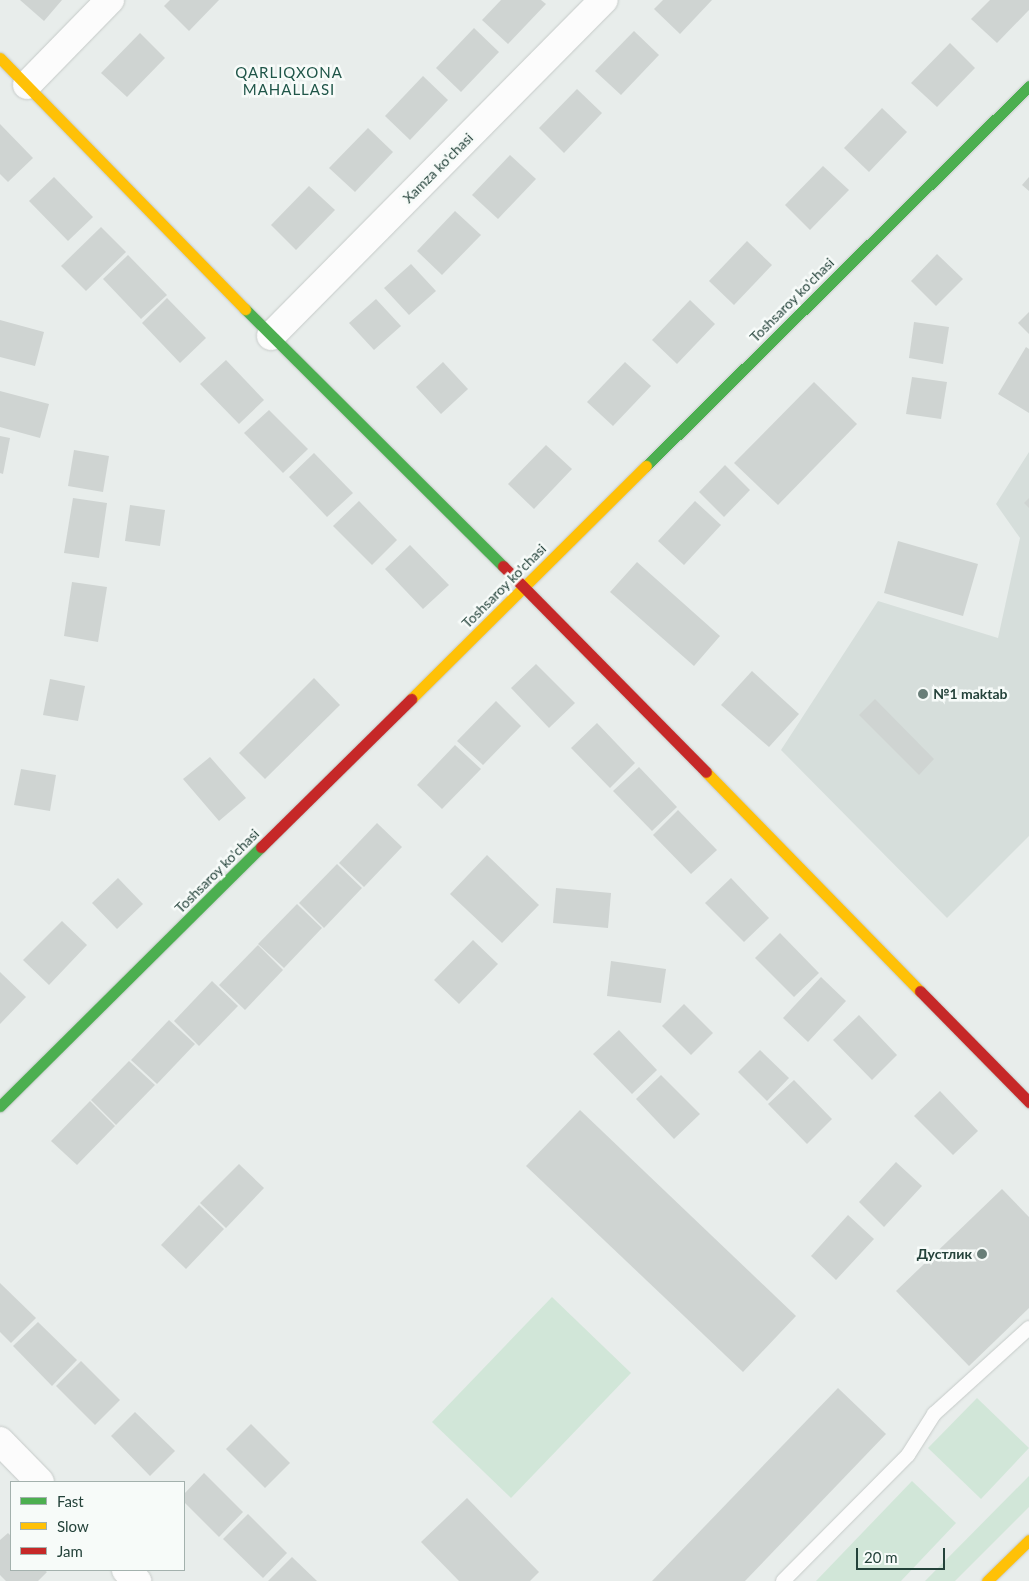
<!DOCTYPE html>
<html>
<head>
<meta charset="utf-8">
<style>
	body { margin:0 }
	#map { position:relative; width:1029px; height:1581px; overflow:hidden; background:#e8edeb; font-family:Lato,sans-serif }
	div>[style] { position:absolute }
	[style*='--x'] { left:calc(var(--x)*1px); top:calc(var(--y)*1px); width:calc(var(--w)*1px); rotate:calc(var(--a)*1deg) }
	.built>* { inset:0; background:#d6dedb }
	.green>* { inset:0; background:#d1e6d8 }
	.building>* { inset:0; background:#cfd4d2 }
	.roads { filter:drop-shadow(0 0 1px #c5cac8) drop-shadow(0 0 1px #c5cac8) }
	.lane>* { height:14px; margin:-7px; padding:0 7px; transform-origin:7px; border-radius:7px; background:#fcfcfc }
	.street>* { height:28px; margin:-14px; padding:0 14px; transform-origin:14px; border-radius:14px; background:#fcfcfc }
	.fast>* { height:11px; margin:-5.5px; padding:0 5.5px; transform-origin:5.5px; border-radius:5.5px; background:#4caf50 }
	.slow>* { height:11px; margin:-5.5px; padding:0 5.5px; transform-origin:5.5px; border-radius:5.5px; background:#ffc107 }
	.jam>* { height:11px; margin:-5.5px; padding:0 5.5px; transform-origin:5.5px; border-radius:5.5px; background:#c62828 }
	.dots>* { width:14px; height:14px; translate:-50% -50%; box-sizing:border-box; border:2px solid #f7fbf9; border-radius:50% }
	span { translate:-50% -50%; white-space:nowrap; text-align:center; line-height:1.15; -webkit-text-stroke:5px #f7fbf9; paint-order:stroke }
	.street-label { font-size:14px; color:#24423a }
	.poi-label { font-size:14px; color:#24423a; font-weight:700 }
	.left { translate:0 -50%; text-align:left }
	.right { translate:-100% -50%; text-align:right }
	.neighbourhood-label { font-size:15px; color:#1f5548; letter-spacing:1px }
	.legend { position:absolute; left:10px; top:1481px; width:175px; height:90px; box-sizing:border-box; background:#f7fbf9; border:1px solid #a3b1ad; margin:0; padding:6px 9px; list-style:none; font-size:15px; color:#24423a }
	.legend li { display:flex; align-items:center; gap:10px; height:25px }
	.legend b { width:25px; border:1px solid #a3b1ad }
	.scale { position:absolute; left:856px; top:1548px; width:89px; height:22px; box-sizing:border-box; border:2px solid #24423a; border-top:0; padding-left:6px; font-size:15px; line-height:18px; white-space:nowrap; color:#24423a; -webkit-text-stroke:4px #f7fbf9; paint-order:stroke }
</style>
</head>
<body>
<div id="map">
	<div class="built">
		<i style="clip-path:polygon(1029px 452px,1029px 836px,947px 918px,781px 750px,878px 601px,998px 638px,1020px 538px,996px 504px)"></i>
	</div>
	<div class="green">
		<i style="clip-path:polygon(552px 1297px,631px 1373px,511px 1498px,432px 1422px)"></i>
		<i style="clip-path:polygon(977px 1398px,1029px 1448px,981px 1499px,928px 1448px)"></i>
		<i style="clip-path:polygon(1029px 1476px,1029px 1507px,955px 1581px,925px 1581px)"></i>
		<i style="clip-path:polygon(912px 1481px,956px 1523px,901px 1581px,816px 1581px)"></i>
	</div>
	<div class="building">
		<i style="clip-path:polygon(20px 0,62px 0,44px 21px)"></i>
		<i style="clip-path:polygon(170px 0,219px 0,189px 31px,164px 6px)"></i>
		<i style="clip-path:polygon(501px 0,541px 0,546px 4px,508px 44px,482px 20px)"></i>
		<i style="clip-path:polygon(663px 0,712px 0,680px 34px,654px 9px)"></i>
		<i style="clip-path:polygon(990px 0,1029px 0,1029px 10px,997px 43px,971px 19px)"></i>
		<i style="clip-path:polygon(474px 28px,499px 52px,461px 92px,436px 68px)"></i>
		<i style="clip-path:polygon(634px 31px,659px 55px,621px 95px,595px 71px)"></i>
		<i style="clip-path:polygon(140px 33px,165px 58px,127px 97px,101px 73px)"></i>
		<i style="clip-path:polygon(950px 43px,975px 68px,937px 107px,911px 83px)"></i>
		<i style="clip-path:polygon(423px 76px,448px 100px,410px 140px,385px 116px)"></i>
		<i style="clip-path:polygon(577px 89px,602px 113px,564px 153px,539px 128px)"></i>
		<i style="clip-path:polygon(882px 108px,907px 132px,869px 172px,844px 148px)"></i>
		<i style="clip-path:polygon(0 124px,33px 158px,8px 182px,0 174px)"></i>
		<i style="clip-path:polygon(368px 128px,393px 152px,355px 192px,329px 168px)"></i>
		<i style="clip-path:polygon(510px 155px,536px 179px,498px 219px,472px 195px)"></i>
		<i style="clip-path:polygon(823px 166px,849px 190px,810px 230px,785px 205px)"></i>
		<i style="clip-path:polygon(54px 177px,93px 217px,68px 241px,29px 201px)"></i>
		<i style="clip-path:polygon(1029px 177px,1029px 191px,1022px 185px)"></i>
		<i style="clip-path:polygon(309px 186px,335px 210px,296px 250px,271px 225px)"></i>
		<i style="clip-path:polygon(455px 211px,481px 235px,442px 275px,417px 251px)"></i>
		<i style="clip-path:polygon(101px 227px,126px 252px,86px 291px,61px 266px)"></i>
		<i style="clip-path:polygon(747px 241px,772px 265px,734px 305px,709px 281px)"></i>
		<i style="clip-path:polygon(937px 254px,963px 279px,936px 306px,911px 281px)"></i>
		<i style="clip-path:polygon(128px 255px,167px 295px,141px 319px,103px 279px)"></i>
		<i style="clip-path:polygon(411px 264px,436px 291px,409px 315px,384px 288px)"></i>
		<i style="clip-path:polygon(167px 298px,206px 338px,180px 363px,142px 323px)"></i>
		<i style="clip-path:polygon(376px 299px,401px 326px,374px 350px,349px 323px)"></i>
		<i style="clip-path:polygon(690px 300px,715px 324px,677px 364px,652px 340px)"></i>
		<i style="clip-path:polygon(1029px 312px,1029px 334px,1018px 323px)"></i>
		<i style="clip-path:polygon(0 320px,44px 332px,35px 366px,0 357px)"></i>
		<i style="clip-path:polygon(914px 322px,949px 327px,943px 364px,909px 358px)"></i>
		<i style="clip-path:polygon(1026px 347px,1029px 349px,1029px 413px,998px 394px)"></i>
		<i style="clip-path:polygon(226px 360px,264px 400px,239px 424px,200px 384px)"></i>
		<i style="clip-path:polygon(443px 362px,468px 389px,441px 414px,416px 387px)"></i>
		<i style="clip-path:polygon(625px 362px,651px 386px,613px 426px,587px 402px)"></i>
		<i style="clip-path:polygon(912px 377px,947px 382px,941px 419px,906px 414px)"></i>
		<i style="clip-path:polygon(814px 382px,857px 424px,778px 505px,734px 463px)"></i>
		<i style="clip-path:polygon(0 391px,49px 404px,40px 438px,0 427px)"></i>
		<i style="clip-path:polygon(269px 410px,308px 449px,283px 473px,244px 433px)"></i>
		<i style="clip-path:polygon(0 436px,10px 438px,3px 474px,0 473px)"></i>
		<i style="clip-path:polygon(546px 445px,572px 469px,534px 509px,508px 484px)"></i>
		<i style="clip-path:polygon(74px 450px,109px 456px,103px 492px,68px 486px)"></i>
		<i style="clip-path:polygon(314px 453px,353px 493px,327px 517px,289px 477px)"></i>
		<i style="clip-path:polygon(725px 465px,750px 490px,724px 517px,699px 492px)"></i>
		<i style="clip-path:polygon(73px 498px,107px 503px,99px 558px,64px 553px)"></i>
		<i style="clip-path:polygon(1029px 498px,1029px 508px,1024px 503px)"></i>
		<i style="clip-path:polygon(359px 501px,397px 540px,372px 565px,333px 526px)"></i>
		<i style="clip-path:polygon(695px 501px,721px 525px,684px 565px,658px 541px)"></i>
		<i style="clip-path:polygon(130px 505px,165px 510px,160px 546px,125px 541px)"></i>
		<i style="clip-path:polygon(898px 541px,978px 564px,963px 616px,884px 593px)"></i>
		<i style="clip-path:polygon(410px 545px,449px 585px,423px 609px,385px 569px)"></i>
		<i style="clip-path:polygon(637px 562px,720px 636px,694px 666px,610px 592px)"></i>
		<i style="clip-path:polygon(72px 582px,107px 587px,98px 642px,64px 636px)"></i>
		<i style="clip-path:polygon(536px 664px,575px 703px,549px 728px,511px 688px)"></i>
		<i style="clip-path:polygon(752px 671px,799px 714px,769px 747px,721px 705px)"></i>
		<i style="clip-path:polygon(314px 678px,340px 705px,265px 779px,239px 753px)"></i>
		<i style="clip-path:polygon(50px 679px,85px 686px,78px 721px,43px 715px)"></i>
		<i style="clip-path:polygon(875px 699px,934px 759px,919px 775px,859px 715px)"></i>
		<i style="clip-path:polygon(496px 701px,521px 726px,483px 765px,457px 741px)"></i>
		<i style="clip-path:polygon(597px 723px,635px 763px,610px 788px,571px 748px)"></i>
		<i style="clip-path:polygon(455px 745px,481px 769px,442px 809px,417px 785px)"></i>
		<i style="clip-path:polygon(210px 757px,246px 798px,219px 821px,183px 779px)"></i>
		<i style="clip-path:polygon(639px 767px,677px 807px,652px 831px,613px 791px)"></i>
		<i style="clip-path:polygon(21px 769px,56px 775px,50px 811px,14px 805px)"></i>
		<i style="clip-path:polygon(678px 810px,717px 850px,691px 874px,653px 835px)"></i>
		<i style="clip-path:polygon(377px 823px,402px 847px,364px 887px,339px 863px)"></i>
		<i style="clip-path:polygon(487px 855px,539px 905px,502px 943px,450px 894px)"></i>
		<i style="clip-path:polygon(337px 864px,362px 888px,324px 928px,299px 903px)"></i>
		<i style="clip-path:polygon(118px 878px,143px 904px,117px 929px,92px 903px)"></i>
		<i style="clip-path:polygon(731px 878px,769px 918px,744px 942px,705px 903px)"></i>
		<i style="clip-path:polygon(556px 888px,611px 893px,608px 928px,553px 923px)"></i>
		<i style="clip-path:polygon(297px 904px,322px 928px,284px 968px,258px 944px)"></i>
		<i style="clip-path:polygon(62px 921px,87px 945px,49px 985px,23px 960px)"></i>
		<i style="clip-path:polygon(780px 933px,819px 973px,794px 997px,755px 958px)"></i>
		<i style="clip-path:polygon(473px 940px,498px 964px,459px 1004px,434px 980px)"></i>
		<i style="clip-path:polygon(258px 945px,283px 970px,245px 1010px,219px 985px)"></i>
		<i style="clip-path:polygon(611px 961px,666px 969px,661px 1003px,607px 996px)"></i>
		<i style="clip-path:polygon(0 972px,26px 997px,0 1024px)"></i>
		<i style="clip-path:polygon(821px 977px,846px 1001px,808px 1042px,783px 1018px)"></i>
		<i style="clip-path:polygon(212px 981px,238px 1006px,199px 1046px,174px 1021px)"></i>
		<i style="clip-path:polygon(684px 1004px,713px 1033px,691px 1055px,662px 1026px)"></i>
		<i style="clip-path:polygon(859px 1015px,897px 1055px,872px 1080px,833px 1040px)"></i>
		<i style="clip-path:polygon(169px 1020px,195px 1044px,157px 1084px,131px 1060px)"></i>
		<i style="clip-path:polygon(619px 1030px,657px 1070px,632px 1094px,593px 1054px)"></i>
		<i style="clip-path:polygon(760px 1050px,789px 1078px,767px 1101px,738px 1072px)"></i>
		<i style="clip-path:polygon(129px 1061px,155px 1085px,116px 1125px,91px 1100px)"></i>
		<i style="clip-path:polygon(661px 1075px,700px 1114px,674px 1139px,636px 1099px)"></i>
		<i style="clip-path:polygon(794px 1080px,832px 1119px,807px 1144px,768px 1104px)"></i>
		<i style="clip-path:polygon(940px 1091px,978px 1131px,953px 1155px,914px 1116px)"></i>
		<i style="clip-path:polygon(90px 1101px,115px 1126px,77px 1165px,51px 1141px)"></i>
		<i style="clip-path:polygon(580px 1110px,796px 1316px,743px 1372px,526px 1166px)"></i>
		<i style="clip-path:polygon(896px 1162px,922px 1186px,884px 1227px,859px 1202px)"></i>
		<i style="clip-path:polygon(239px 1164px,264px 1188px,226px 1228px,200px 1203px)"></i>
		<i style="clip-path:polygon(1002px 1189px,1029px 1217px,1029px 1308px,969px 1366px,896px 1291px)"></i>
		<i style="clip-path:polygon(199px 1205px,224px 1229px,186px 1269px,161px 1245px)"></i>
		<i style="clip-path:polygon(848px 1215px,874px 1239px,836px 1280px,811px 1256px)"></i>
		<i style="clip-path:polygon(0 1283px,36px 1318px,11px 1343px,0 1332px)"></i>
		<i style="clip-path:polygon(38px 1322px,77px 1360px,52px 1386px,13px 1346px)"></i>
		<i style="clip-path:polygon(81px 1361px,120px 1400px,95px 1425px,56px 1386px)"></i>
		<i style="clip-path:polygon(838px 1388px,886px 1434px,745px 1581px,652px 1581px)"></i>
		<i style="clip-path:polygon(135px 1412px,175px 1451px,150px 1476px,111px 1436px)"></i>
		<i style="clip-path:polygon(251px 1424px,290px 1463px,265px 1488px,226px 1449px)"></i>
		<i style="clip-path:polygon(204px 1473px,243px 1512px,219px 1537px,184px 1502px,184px 1494px)"></i>
		<i style="clip-path:polygon(467px 1498px,539px 1572px,530px 1581px,459px 1581px,421px 1542px)"></i>
		<i style="clip-path:polygon(248px 1514px,287px 1553px,263px 1578px,223px 1539px)"></i>
		<i style="clip-path:polygon(8px 1533px,11px 1536px,11px 1570px,44px 1570px,47px 1572px,38px 1581px,6px 1581px,0 1575px,0 1540px)"></i>
		<i style="clip-path:polygon(292px 1557px,317px 1581px,268px 1581px)"></i>
	</div>
	<div class="roads">
		<div class="lane">
			<i style="--x:783;--y:1581;--w:177;--a:-45.2"></i>
			<i style="--x:908;--y:1455;--w:49;--a:-57.6"></i>
			<i style="--x:934;--y:1414;--w:128;--a:-42.2"></i>
		</div>
		<div class="street">
			<i style="--x:27;--y:85;--w:119;--a:-45.7"></i>
			<i style="--x:271;--y:336;--w:473;--a:-45.3"></i>
			<i style="--x:0;--y:1441;--w:57;--a:45.7"></i>
			<i style="--x:126;--y:1570;--w:16;--a:45"></i>
		</div>
		<div class="fast">
			<i style="--x:245;--y:309;--w:364;--a:44.9"></i>
			<i style="--x:646;--y:466;--w:540;--a:-44.77"></i>
			<i style="--x:0;--y:1106;--w:368;--a:-44.8"></i>
		</div>
		<div class="slow">
			<i style="--x:0;--y:58;--w:351;--a:45.7"></i>
			<i style="--x:411;--y:699;--w:331;--a:-44.8"></i>
			<i style="--x:706;--y:772;--w:306;--a:45.7"></i>
			<i style="--x:987;--y:1581;--w:59;--a:-44.3"></i>
		</div>
		<div class="jam">
			<i style="--x:503;--y:566;--w:289;--a:45.4"></i>
			<i style="--x:261;--y:847;--w:211;--a:-44.6"></i>
			<i style="--x:920;--y:991;--w:156;--a:45.5"></i>
		</div>
	</div>
	<div class="dots">
		<i style="left:923px;top:694px;background:#697e78"></i>
		<i style="left:982px;top:1254px;background:#697e78"></i>
	</div>
	<div class="street-label">
		<span style="left:438px;top:168px;rotate:-45deg">Xamza ko'chasi</span>
		<span style="left:792px;top:300px;rotate:-45deg">Toshsaroy ko'chasi</span>
		<span style="left:504px;top:586px;rotate:-45deg">Toshsaroy ko'chasi</span>
		<span style="left:217px;top:871px;rotate:-45deg">Toshsaroy ko'chasi</span>
	</div>
	<div class="poi-label">
		<span class="left" style="left:933px;top:694px">№1 maktab</span>
		<span class="right" style="left:972px;top:1254px">Дустлик</span>
	</div>
	<div class="neighbourhood-label">
		<span style="left:289px;top:81px">QARLIQXONA<br>MAHALLASI</span>
	</div>
	<ul class="legend">
	<li><b style="height:6px;background:#4caf50"></b>Fast</li>
	<li><b style="height:6px;background:#ffc107"></b>Slow</li>
	<li><b style="height:6px;background:#c62828"></b>Jam</li>
	</ul>
	<div class="scale">20 m</div>
</div>
</body>
</html>
